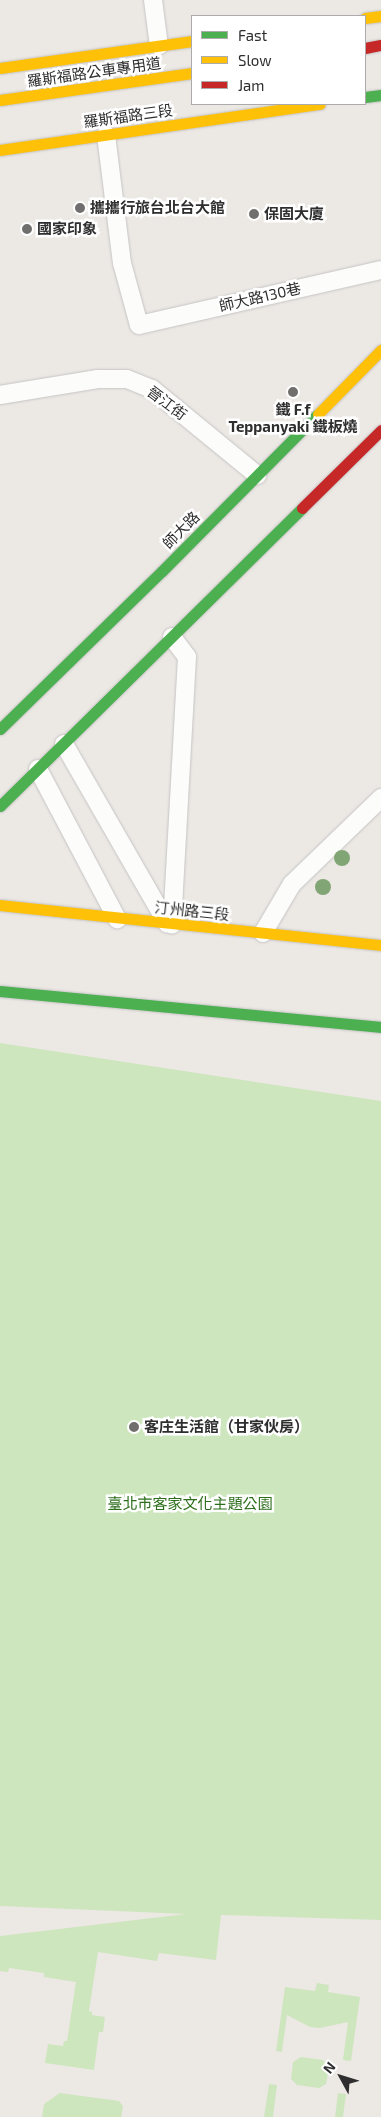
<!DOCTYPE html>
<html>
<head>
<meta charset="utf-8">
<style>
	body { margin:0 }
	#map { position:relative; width:381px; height:2117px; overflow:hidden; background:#ece8e4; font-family:"Exo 2","Noto Sans TC",sans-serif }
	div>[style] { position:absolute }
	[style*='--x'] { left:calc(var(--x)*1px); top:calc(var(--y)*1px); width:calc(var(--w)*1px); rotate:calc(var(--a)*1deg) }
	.green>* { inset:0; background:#cee6be }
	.roads { filter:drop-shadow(0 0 1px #c5c4c5) drop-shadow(0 0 1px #c5c4c5) }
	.lane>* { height:18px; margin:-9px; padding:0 9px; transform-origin:9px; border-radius:9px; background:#fcfcfb }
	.fast>* { height:11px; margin:-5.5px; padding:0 5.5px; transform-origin:5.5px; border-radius:5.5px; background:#4caf50 }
	.slow>* { height:11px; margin:-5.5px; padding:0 5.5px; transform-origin:5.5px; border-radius:5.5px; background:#ffc107 }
	.jam>* { height:11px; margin:-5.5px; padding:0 5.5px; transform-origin:5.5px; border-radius:5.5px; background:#c62828 }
	.trees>* { width:16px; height:16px; margin:-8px; border-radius:50%; background:#82a575 }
	.dots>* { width:14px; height:14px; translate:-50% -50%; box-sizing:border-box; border:2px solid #fff; border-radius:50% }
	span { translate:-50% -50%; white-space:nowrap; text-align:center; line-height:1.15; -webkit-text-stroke:5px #fff; paint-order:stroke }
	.street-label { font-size:15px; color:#2e2e2e }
	.poi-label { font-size:15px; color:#2e2e2e; font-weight:700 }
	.left { translate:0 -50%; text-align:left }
	.park-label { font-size:15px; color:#2c6e1b }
	.legend { position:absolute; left:191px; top:15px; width:175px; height:90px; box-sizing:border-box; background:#fff; border:1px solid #ababab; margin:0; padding:6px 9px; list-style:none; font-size:15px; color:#2e2e2e }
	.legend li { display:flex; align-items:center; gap:10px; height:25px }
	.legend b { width:25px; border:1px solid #ababab }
	.north { position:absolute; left:316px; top:2052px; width:50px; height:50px; -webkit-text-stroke:4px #fff; paint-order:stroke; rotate:309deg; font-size:14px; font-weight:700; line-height:20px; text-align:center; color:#2e2e2e }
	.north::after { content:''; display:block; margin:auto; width:18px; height:22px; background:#2e2e2e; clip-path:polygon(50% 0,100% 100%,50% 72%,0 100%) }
</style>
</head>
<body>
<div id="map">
	<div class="green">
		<i style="clip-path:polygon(0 1043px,381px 1101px,381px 1920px,221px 1915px,216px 1960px,159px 1953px,157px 1961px,98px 1952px,89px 2011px,92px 2012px,92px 2015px,105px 2017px,103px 2032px,99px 2032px,94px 2070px,45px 2063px,48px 2044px,63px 2046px,64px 2041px,67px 2041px,76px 1982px,44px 1977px,44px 1973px,9px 1968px,8px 1972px,0 1971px,0 1936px,186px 1914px,0 1906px)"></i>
		<i style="clip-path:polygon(317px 1983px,329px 1985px,328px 1992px,360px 1997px,351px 2061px,343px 2060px,348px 2022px,320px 2028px,310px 2027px,287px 2015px,282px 2052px,276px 2051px,285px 1987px,315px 1991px)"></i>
		<i style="clip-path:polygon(301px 2057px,323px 2060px,329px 2067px,326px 2084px,319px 2088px,297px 2085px,291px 2079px,293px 2062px)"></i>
		<i style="clip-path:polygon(269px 2084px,277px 2085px,273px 2117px,264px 2117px)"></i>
		<i style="clip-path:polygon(60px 2093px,119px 2101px,123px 2106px,121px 2117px,42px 2117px,44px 2104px)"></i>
		<i style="clip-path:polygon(338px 2093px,346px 2094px,343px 2117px,335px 2117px)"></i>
	</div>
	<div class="roads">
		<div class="lane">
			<i style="--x:153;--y:0;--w:46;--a:82.6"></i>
			<i style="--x:106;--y:135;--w:129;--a:82.9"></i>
			<i style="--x:122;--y:263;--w:64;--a:74.7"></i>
			<i style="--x:139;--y:325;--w:248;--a:-12.8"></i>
			<i style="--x:0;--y:395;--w:99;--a:-9.3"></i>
			<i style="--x:98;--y:379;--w:29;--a:0"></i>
			<i style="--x:127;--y:379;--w:27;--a:22"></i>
			<i style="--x:152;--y:389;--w:136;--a:39.3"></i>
			<i style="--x:172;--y:637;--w:25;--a:53"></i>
			<i style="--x:187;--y:657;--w:268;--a:93.2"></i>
			<i style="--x:64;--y:744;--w:207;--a:60.1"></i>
			<i style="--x:38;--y:769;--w:170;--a:62.2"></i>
			<i style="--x:263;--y:933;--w:57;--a:-59.4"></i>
			<i style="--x:292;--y:884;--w:124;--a:-44"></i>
		</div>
		<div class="fast">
			<i style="--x:365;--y:97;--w:16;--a:-7"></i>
			<i style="--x:0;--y:729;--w:226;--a:-44.3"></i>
			<i style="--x:162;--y:571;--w:221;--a:-45.2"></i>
			<i style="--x:0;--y:806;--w:424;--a:-44.6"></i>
			<i style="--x:0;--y:991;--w:383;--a:5.4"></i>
		</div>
		<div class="slow">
			<i style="--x:365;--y:18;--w:16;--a:-7"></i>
			<i style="--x:0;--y:68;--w:194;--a:-8"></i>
			<i style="--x:0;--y:100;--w:194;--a:-8"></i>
			<i style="--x:0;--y:150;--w:323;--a:-8.2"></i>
			<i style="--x:318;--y:414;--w:90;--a:-45.5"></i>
			<i style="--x:0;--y:905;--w:383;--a:6"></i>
		</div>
		<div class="jam">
			<i style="--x:365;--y:48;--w:16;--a:-11"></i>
			<i style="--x:302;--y:508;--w:111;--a:-44.6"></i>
		</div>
	</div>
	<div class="trees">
		<i style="left:342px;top:858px"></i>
		<i style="left:323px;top:887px"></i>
	</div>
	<div class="dots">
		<i style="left:80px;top:208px;background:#706f6e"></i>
		<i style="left:254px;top:214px;background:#706f6e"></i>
		<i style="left:27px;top:229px;background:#706f6e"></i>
		<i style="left:293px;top:392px;background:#706f6e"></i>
		<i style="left:134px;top:1427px;background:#706f6e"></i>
	</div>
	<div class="street-label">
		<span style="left:94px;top:72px;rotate:-8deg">羅斯福路公車專用道</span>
		<span style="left:128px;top:116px;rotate:-8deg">羅斯福路三段</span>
		<span style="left:260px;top:297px;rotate:-13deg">師大路130巷</span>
		<span style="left:167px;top:403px;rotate:37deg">晉江街</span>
		<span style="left:181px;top:530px;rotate:-45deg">師大路</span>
		<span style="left:192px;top:911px;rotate:6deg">汀州路三段</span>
	</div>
	<div class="poi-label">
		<span class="left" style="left:90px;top:208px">攜攜行旅台北台大館</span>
		<span class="left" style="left:264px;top:214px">保固大廈</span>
		<span class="left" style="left:37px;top:229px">國家印象</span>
		<span style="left:293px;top:418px">鐵 F.f<br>Teppanyaki 鐵板燒</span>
		<span class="left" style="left:144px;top:1427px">客庄生活館（甘家伙房）</span>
	</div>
	<div class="park-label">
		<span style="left:190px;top:1504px">臺北市客家文化主題公園</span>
	</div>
	<ul class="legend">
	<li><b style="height:6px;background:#4caf50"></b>Fast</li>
	<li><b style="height:6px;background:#ffc107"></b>Slow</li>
	<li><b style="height:6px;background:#c62828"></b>Jam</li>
	</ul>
	<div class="north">N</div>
</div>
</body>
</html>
